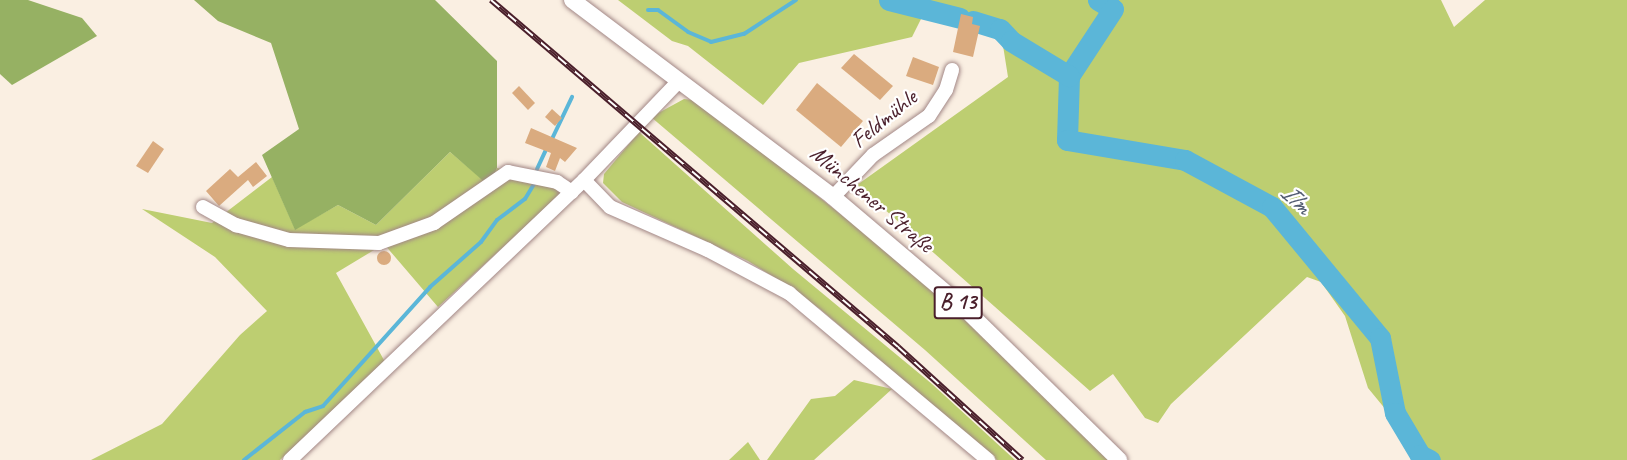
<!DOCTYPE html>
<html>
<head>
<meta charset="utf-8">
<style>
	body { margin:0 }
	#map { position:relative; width:1627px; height:460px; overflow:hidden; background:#faefe2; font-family:Caveat,sans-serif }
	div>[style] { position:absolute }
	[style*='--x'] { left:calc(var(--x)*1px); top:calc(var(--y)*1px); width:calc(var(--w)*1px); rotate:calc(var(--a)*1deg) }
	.green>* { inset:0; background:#bdce71 }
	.forest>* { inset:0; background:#96b163 }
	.stream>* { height:4px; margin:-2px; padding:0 2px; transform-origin:2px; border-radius:2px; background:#5bb6d8 }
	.river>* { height:21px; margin:-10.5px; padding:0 10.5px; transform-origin:10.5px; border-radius:10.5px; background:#5bb6d8 }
	.building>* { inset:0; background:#daab7f }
	.round { border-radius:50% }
	.roads { filter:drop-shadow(0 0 2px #a28786) drop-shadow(0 0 2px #a28786) }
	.minor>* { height:14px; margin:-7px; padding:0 7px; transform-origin:7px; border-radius:7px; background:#fff }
	.major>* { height:16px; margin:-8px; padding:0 8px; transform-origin:8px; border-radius:8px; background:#fff }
	.rail>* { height:6px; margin-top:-3px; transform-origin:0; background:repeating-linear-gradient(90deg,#fff 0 11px,#4a1f2b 0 22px); box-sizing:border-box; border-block:2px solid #4a1f2b }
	span { translate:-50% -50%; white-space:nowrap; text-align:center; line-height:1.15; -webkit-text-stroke:4.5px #fff; paint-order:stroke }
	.shield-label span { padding:2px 4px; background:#fff; border:2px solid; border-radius:4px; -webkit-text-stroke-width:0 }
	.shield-label { font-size:22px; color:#4a1f2b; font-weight:700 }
	.street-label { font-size:24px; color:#4a1f2b }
	.water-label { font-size:26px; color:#515b70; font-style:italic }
</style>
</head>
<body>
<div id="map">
	<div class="green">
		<i style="clip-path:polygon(618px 0,1441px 0,1454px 27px,1485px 0,1627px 0,1627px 460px,1417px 460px,1406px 451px,1391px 416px,1368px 388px,1345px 316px,1321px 282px,1307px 277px,1171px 404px,1158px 423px,1145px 418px,1113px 374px,1090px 391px,857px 185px,1008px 77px,1001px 33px,924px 13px,912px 37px,799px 63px,763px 105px,688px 46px,672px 41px)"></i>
		<i style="clip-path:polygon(684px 99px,693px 100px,761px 151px,912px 271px,976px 328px,1109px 460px,1046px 460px,925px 350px,651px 117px)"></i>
		<i style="clip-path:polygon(639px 132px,793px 269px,932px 384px,1015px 460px,997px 460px,820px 309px,785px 284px,748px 261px,622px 202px,603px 183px,604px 174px)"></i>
		<i style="clip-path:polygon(450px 152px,489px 185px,497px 168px,553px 182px,563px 192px,438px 307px,384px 244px,336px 273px,385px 362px,280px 460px,91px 460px,162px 424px,240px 335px,267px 311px,215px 257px,142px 209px,212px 223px,272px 177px,295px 229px,338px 205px,376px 225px)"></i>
		<i style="clip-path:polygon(854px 380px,892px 389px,814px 460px,767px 460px,811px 399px,835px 396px)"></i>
		<i style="clip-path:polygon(748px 442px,760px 460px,729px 460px)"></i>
	</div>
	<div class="forest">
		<i style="clip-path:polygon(0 0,28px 0,82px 18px,97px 36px,12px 85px,0 74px)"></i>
		<i style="clip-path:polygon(194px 0,435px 0,497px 61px,497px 168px,489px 186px,450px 152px,376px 225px,338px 205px,295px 230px,262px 155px,299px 129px,271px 43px,218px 21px)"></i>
	</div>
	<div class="stream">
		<i style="--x:648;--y:10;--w:10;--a:0"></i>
		<i style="--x:658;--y:10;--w:37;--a:36"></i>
		<i style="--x:688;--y:32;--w:25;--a:23"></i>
		<i style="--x:711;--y:42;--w:34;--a:-14"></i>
		<i style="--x:744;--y:34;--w:62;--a:-33.2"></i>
		<i style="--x:551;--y:141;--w:49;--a:-64.5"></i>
		<i style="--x:537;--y:169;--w:23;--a:-65"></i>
		<i style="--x:244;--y:460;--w:78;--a:-38.2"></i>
		<i style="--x:305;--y:412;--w:19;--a:-18"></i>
		<i style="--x:323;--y:406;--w:160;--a:-48"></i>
		<i style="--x:430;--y:287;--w:68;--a:-41.4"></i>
		<i style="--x:481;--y:242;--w:27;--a:-54"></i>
		<i style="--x:497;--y:220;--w:35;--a:-37"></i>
		<i style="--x:525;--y:199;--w:17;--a:-59"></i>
	</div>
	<div class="river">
		<i style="--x:889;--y:0;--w:73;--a:14.2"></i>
		<i style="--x:1098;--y:0;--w:17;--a:31"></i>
		<i style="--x:1113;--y:9;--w:80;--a:123.3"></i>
		<i style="--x:1069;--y:76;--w:64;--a:91.8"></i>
		<i style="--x:1067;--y:140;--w:120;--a:9.6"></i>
		<i style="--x:1185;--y:160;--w:99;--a:28.4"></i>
		<i style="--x:1272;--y:207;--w:170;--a:50.5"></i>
		<i style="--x:1380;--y:338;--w:76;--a:78.7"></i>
		<i style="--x:1395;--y:413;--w:49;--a:59.2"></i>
		<i style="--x:1420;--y:455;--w:11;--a:27"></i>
		<i style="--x:973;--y:21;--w:28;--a:17"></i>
		<i style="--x:1000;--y:29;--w:16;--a:47"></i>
		<i style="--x:1011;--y:41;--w:68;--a:31.1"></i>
	</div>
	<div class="building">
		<i style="clip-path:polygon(961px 14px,973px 17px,972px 24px,980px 26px,973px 57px,953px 52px)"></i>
		<i style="clip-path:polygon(854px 54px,893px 86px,880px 100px,841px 68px)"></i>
		<i style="clip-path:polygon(913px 57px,939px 67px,933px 85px,906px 76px)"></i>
		<i style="clip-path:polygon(817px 83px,863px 121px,841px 147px,796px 110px)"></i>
		<i style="clip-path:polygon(519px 86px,535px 103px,528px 110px,512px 93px)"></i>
		<i style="clip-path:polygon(552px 109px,562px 118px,555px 126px,545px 117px)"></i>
		<i style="clip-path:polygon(531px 128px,577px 148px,565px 162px,560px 158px,555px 171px,546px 167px,551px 153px,525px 143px)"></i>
		<i style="clip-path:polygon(153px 141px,164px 149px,148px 173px,136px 166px)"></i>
		<i style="clip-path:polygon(256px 162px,267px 176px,253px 187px,248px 180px,219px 206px,206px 191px,230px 169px,238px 177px)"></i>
		<i class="round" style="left:377px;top:251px;width:14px;height:14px"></i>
	</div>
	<div class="roads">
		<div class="minor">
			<i style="--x:584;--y:180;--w:37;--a:46"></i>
			<i style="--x:610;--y:207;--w:107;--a:23.7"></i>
			<i style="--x:708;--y:250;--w:92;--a:28"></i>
			<i style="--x:789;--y:293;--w:260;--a:40"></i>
			<i style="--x:833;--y:197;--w:58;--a:-46.4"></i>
			<i style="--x:873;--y:155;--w:68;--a:-34.9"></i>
			<i style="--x:929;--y:116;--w:31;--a:-57"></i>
			<i style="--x:946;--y:90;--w:21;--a:-73"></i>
			<i style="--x:203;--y:207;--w:38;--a:29"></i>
			<i style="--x:236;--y:225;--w:55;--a:15.8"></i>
			<i style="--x:289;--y:240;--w:90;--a:1.9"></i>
			<i style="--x:379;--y:243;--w:59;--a:-20"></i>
			<i style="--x:434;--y:223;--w:90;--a:-34.6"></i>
			<i style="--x:508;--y:172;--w:50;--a:11.5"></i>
			<i style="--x:557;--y:182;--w:18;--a:34"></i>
			<i style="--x:290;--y:460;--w:406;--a:-43.6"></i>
			<i style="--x:584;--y:180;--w:137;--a:-46.2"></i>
		</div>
		<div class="major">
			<i style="--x:572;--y:0;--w:327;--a:37"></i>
			<i style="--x:833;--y:197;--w:172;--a:40.3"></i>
			<i style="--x:964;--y:308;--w:217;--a:44.4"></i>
		</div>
	</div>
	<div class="rail">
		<i style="--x:491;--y:0;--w:535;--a:40.45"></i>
		<i style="--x:898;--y:347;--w:168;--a:42.3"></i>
	</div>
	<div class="shield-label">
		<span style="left:958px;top:303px">B 13</span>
	</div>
	<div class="street-label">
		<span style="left:884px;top:119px;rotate:-39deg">Feldmühle</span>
		<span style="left:872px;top:199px;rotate:40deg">Münchener Straße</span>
	</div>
	<div class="water-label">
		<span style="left:1296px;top:199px;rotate:44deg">Ilm</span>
	</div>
</div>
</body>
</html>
